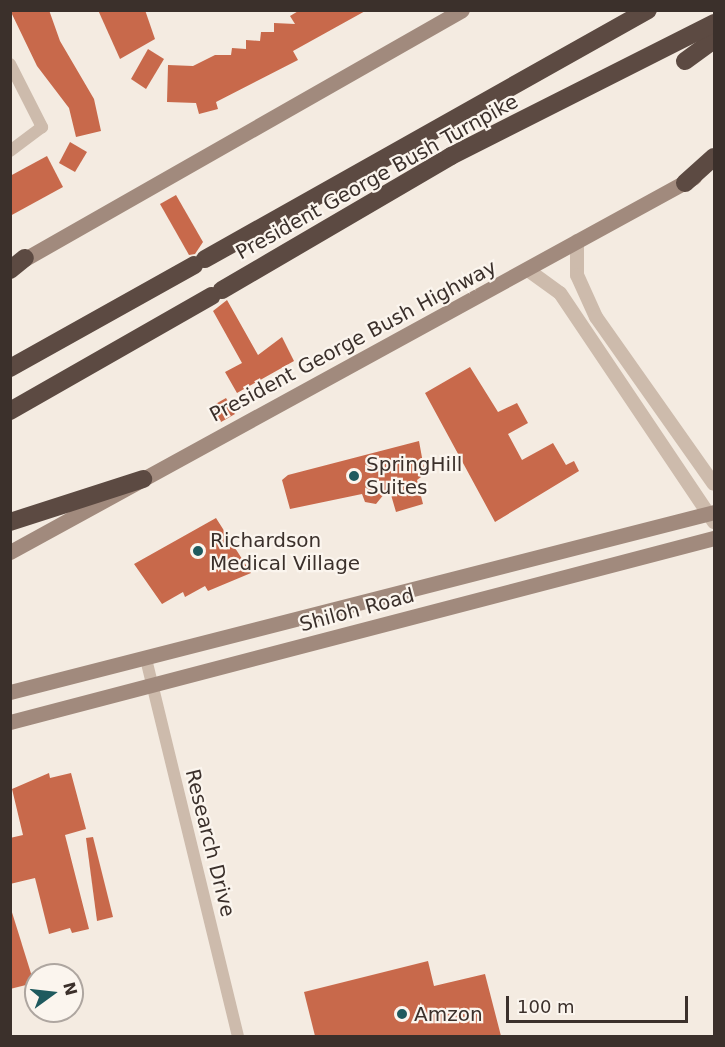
<!DOCTYPE html>
<html>
<head>
<meta charset="utf-8">
<style>
	body { margin:0 }
	#map { position:relative; width:725px; height:1047px; overflow:hidden; background:#f4ebe1; font-family:"DejaVu Sans",sans-serif }
	div>[style] { position:absolute }
	[style*='--x'] { left:calc(var(--x)*1px); top:calc(var(--y)*1px); width:calc(var(--w)*1px); rotate:calc(var(--a)*1deg) }
	.building>* { inset:0; background:#c8694b }
	.minor>* { height:12px; margin:-6px; padding:0 6px; transform-origin:6px; border-radius:6px; background:#cdbbac }
	.tertiary>* { height:14px; margin:-7px; padding:0 7px; transform-origin:7px; border-radius:7px; background:#cdbbac }
	.secondary>* { height:15px; margin:-7.5px; padding:0 7.5px; transform-origin:7.5px; border-radius:7.5px; background:#a18a7d }
	.motorway>* { height:18px; margin:-9px; padding:0 9px; transform-origin:9px; border-radius:9px; background:#5c4a42 }
	.dots>* { width:16px; height:16px; translate:-50% -50%; box-sizing:border-box; border:3px solid #fbf5ee; border-radius:50% }
	span { translate:-50% -50%; white-space:nowrap; text-align:center; line-height:1.15; -webkit-text-stroke:4.5px #fbf5ee; paint-order:stroke }
	.street-label { font-size:20px; color:#3b302b }
	.poi-label { font-size:20px; color:#3b302b }
	.left { translate:0 -50%; text-align:left }
	.frame { position:absolute; inset:0; border:12px solid #3b302b; pointer-events:none }
	.north { position:absolute; left:24px; top:963px; width:60px; height:60px; box-sizing:border-box; background:#fbf5ee; border:2px solid #aea6a0; border-radius:50%; rotate:75deg; font-size:16px; font-weight:700; line-height:24px; text-align:center; color:#3b302b }
	.north::after { content:''; display:block; margin:auto; width:21px; height:27px; background:#1f5a5e; clip-path:polygon(50% 0,100% 100%,50% 72%,0 100%) }
	.scale { position:absolute; left:506px; top:996px; width:182px; height:27px; box-sizing:border-box; border:3px solid #3b302b; border-top:0; padding-left:8px; font-size:18px; line-height:21px; white-space:nowrap; color:#3b302b; -webkit-text-stroke:4px #fbf5ee; paint-order:stroke }
</style>
</head>
<body>
<div id="map">
	<div class="building">
		<i style="clip-path:polygon(10px 10px,49px 10px,60px 41px,94px 99px,101px 131px,76px 137px,69px 108px,37px 66px)"></i>
		<i style="clip-path:polygon(98px 10px,145px 10px,155px 39px,120px 59px)"></i>
		<i style="clip-path:polygon(300px 10px,367px 10px,293px 51px,298px 60px,216px 102px,218px 109px,199px 114px,196px 103px,167px 102px,168px 65px,193px 66px,215px 55px,231px 55px,232px 48px,246px 49px,246px 40px,260px 41px,261px 32px,274px 32px,274px 23px,295px 24px,290px 16px)"></i>
		<i style="clip-path:polygon(148px 49px,164px 59px,146px 89px,131px 79px)"></i>
		<i style="clip-path:polygon(70px 142px,87px 152px,75px 172px,59px 163px)"></i>
		<i style="clip-path:polygon(47px 156px,63px 187px,10px 216px,10px 176px)"></i>
		<i style="clip-path:polygon(176px 195px,203px 242px,195px 254px,189px 255px,160px 204px)"></i>
		<i style="clip-path:polygon(227px 300px,258px 355px,282px 337px,294px 361px,237px 393px,225px 372px,242px 363px,213px 311px)"></i>
		<i style="clip-path:polygon(470px 367px,498px 412px,517px 403px,528px 423px,508px 434px,522px 460px,553px 443px,566px 465px,574px 461px,579px 471px,495px 522px,425px 393px)"></i>
		<i style="clip-path:polygon(226px 398px,235px 414px,221px 422px,212px 406px)"></i>
		<i style="clip-path:polygon(419px 441px,425px 474px,417px 480px,423px 504px,396px 512px,389px 488px,376px 504px,365px 502px,362px 494px,290px 509px,282px 480px,288px 475px)"></i>
		<i style="clip-path:polygon(216px 518px,251px 573px,208px 591px,205px 586px,185px 597px,183px 592px,162px 604px,134px 564px)"></i>
		<i style="clip-path:polygon(49px 773px,50px 778px,71px 773px,86px 829px,65px 835px,89px 929px,72px 933px,70px 928px,49px 934px,35px 878px,10px 884px,10px 838px,23px 835px,12px 789px)"></i>
		<i style="clip-path:polygon(93px 837px,113px 917px,97px 921px,86px 838px)"></i>
		<i style="clip-path:polygon(10px 906px,34px 983px,10px 989px)"></i>
		<i style="clip-path:polygon(428px 961px,434px 986px,485px 974px,501px 1036px,315px 1036px,304px 992px)"></i>
	</div>
	<div class="minor">
		<i style="--x:10;--y:64;--w:71;--a:63.1"></i>
		<i style="--x:42;--y:127;--w:40;--a:143"></i>
		<i style="--x:146;--y:659;--w:388;--a:76.3"></i>
	</div>
	<div class="tertiary">
		<i style="--x:577;--y:241;--w:34;--a:90"></i>
		<i style="--x:577;--y:275;--w:46;--a:65.7"></i>
		<i style="--x:596;--y:317;--w:204;--a:54.8"></i>
		<i style="--x:528;--y:270;--w:39;--a:36"></i>
		<i style="--x:560;--y:293;--w:276;--a:56.1"></i>
	</div>
	<div class="secondary">
		<i style="--x:16;--y:264;--w:513;--a:-29.66"></i>
		<i style="--x:10;--y:552;--w:780;--a:-28.73"></i>
		<i style="--x:10;--y:692;--w:727;--a:-14.34"></i>
		<i style="--x:10;--y:722;--w:728;--a:-14.65"></i>
	</div>
	<div class="motorway">
		<i style="--x:685;--y:61;--w:36;--a:-36"></i>
		<i style="--x:685;--y:183;--w:39;--a:-42"></i>
		<i style="--x:205;--y:259;--w:508;--a:-29.34"></i>
		<i style="--x:10;--y:270;--w:19;--a:-39"></i>
		<i style="--x:222;--y:290;--w:265;--a:-30.3"></i>
		<i style="--x:451;--y:156;--w:295;--a:-26.8"></i>
		<i style="--x:10;--y:368;--w:211;--a:-29.2"></i>
		<i style="--x:10;--y:411;--w:232;--a:-29.7"></i>
		<i style="--x:10;--y:522;--w:140;--a:-17.9"></i>
	</div>
	<div class="dots">
		<i style="left:354px;top:476px;background:#1f5a5e"></i>
		<i style="left:198px;top:551px;background:#1f5a5e"></i>
		<i style="left:402px;top:1014px;background:#1f5a5e"></i>
	</div>
	<div class="street-label">
		<span style="left:377px;top:177px;rotate:-29deg">President George Bush Turnpike</span>
		<span style="left:353px;top:341px;rotate:-28deg">President George Bush Highway</span>
		<span style="left:357px;top:610px;rotate:-15deg">Shiloh Road</span>
		<span style="left:210px;top:843px;rotate:76deg">Research Drive</span>
	</div>
	<div class="poi-label">
		<span class="left" style="left:366px;top:476px">SpringHill<br>Suites</span>
		<span class="left" style="left:210px;top:552px">Richardson<br>Medical Village</span>
		<span class="left" style="left:414px;top:1014px">Amzon</span>
	</div>
	<div class="frame"></div>
	<div class="north">N</div>
	<div class="scale">100 m</div>
</div>
</body>
</html>
